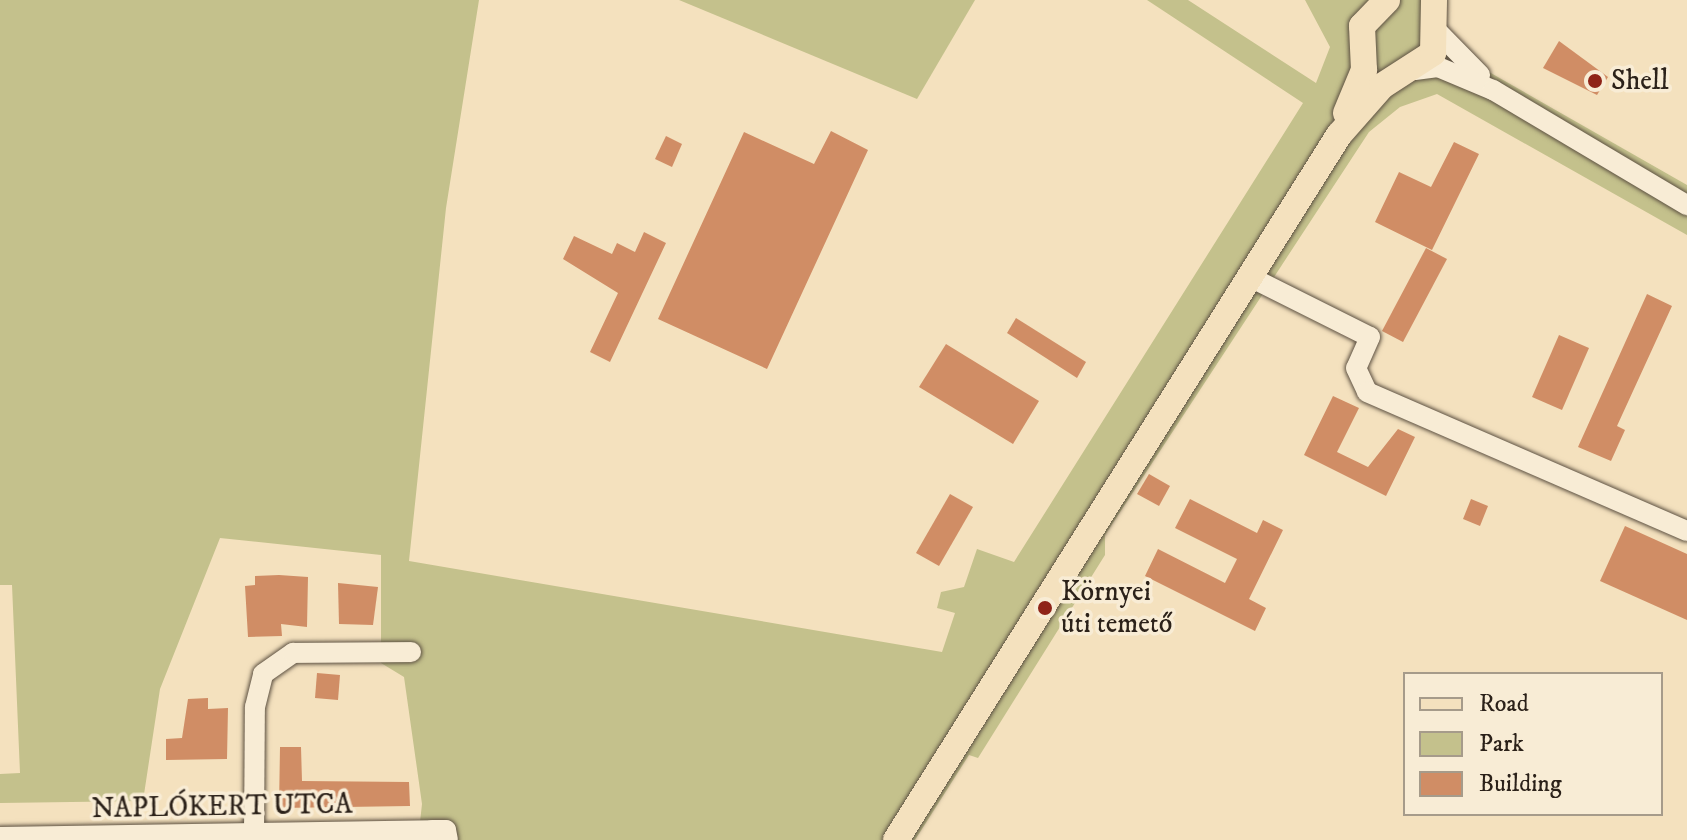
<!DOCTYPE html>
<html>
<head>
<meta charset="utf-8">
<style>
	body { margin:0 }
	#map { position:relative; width:1687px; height:840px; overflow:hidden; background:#f4e1be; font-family:"IM FELL DW Pica",serif }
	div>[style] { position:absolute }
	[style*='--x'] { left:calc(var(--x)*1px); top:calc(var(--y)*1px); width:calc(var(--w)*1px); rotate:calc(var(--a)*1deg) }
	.green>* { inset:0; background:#c4c18c }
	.building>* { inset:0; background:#d08d65 }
	.roads { filter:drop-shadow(0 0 2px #5d5142) drop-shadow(0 0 2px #5d5142) }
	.minor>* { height:20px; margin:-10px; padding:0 10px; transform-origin:10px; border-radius:10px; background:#f8ecd5 }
	.major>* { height:26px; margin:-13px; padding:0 13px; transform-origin:13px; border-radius:13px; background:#f4e1be }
	.dots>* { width:22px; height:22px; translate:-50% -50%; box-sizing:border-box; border:4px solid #f8ecd5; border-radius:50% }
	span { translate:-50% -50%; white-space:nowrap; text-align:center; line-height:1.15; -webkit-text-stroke:7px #f8ecd5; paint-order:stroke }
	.poi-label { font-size:28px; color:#2b2119 }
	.left { translate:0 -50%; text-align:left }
	.street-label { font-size:28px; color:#2b2119 }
	.legend { position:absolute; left:1403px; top:672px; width:260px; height:144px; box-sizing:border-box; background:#f8ecd5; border:2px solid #a69b8a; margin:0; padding:10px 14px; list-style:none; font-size:24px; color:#2b2119 }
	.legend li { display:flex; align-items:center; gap:16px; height:40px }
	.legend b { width:40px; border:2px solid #a69b8a }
</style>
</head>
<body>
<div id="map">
	<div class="green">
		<i style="clip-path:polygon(0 0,479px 0,446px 208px,409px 561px,942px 652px,955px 613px,937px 608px,941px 592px,964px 587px,977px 549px,1014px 562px,1303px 103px,1147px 0,1188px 0,1316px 83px,1330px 47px,1305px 0,1446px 0,1447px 30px,1482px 68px,1687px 185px,1687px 235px,1437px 94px,1400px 107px,1369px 132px,1105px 535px,1105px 555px,978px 758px,969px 755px,915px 840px,418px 840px,422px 804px,404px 677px,381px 663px,381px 555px,220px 538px,160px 689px,143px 801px,0 803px,0 774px,20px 773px,12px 585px,0 585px)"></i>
		<i style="clip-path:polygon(679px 0,975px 0,917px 99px)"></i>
	</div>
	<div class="building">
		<i style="clip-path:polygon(1559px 41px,1608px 77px,1597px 95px,1543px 68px)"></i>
		<i style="clip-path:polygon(831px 131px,868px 150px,767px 369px,658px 319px,744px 132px,814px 164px)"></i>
		<i style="clip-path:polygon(666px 136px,682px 144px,672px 167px,655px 159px)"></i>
		<i style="clip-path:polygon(1454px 142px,1479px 154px,1432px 250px,1375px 222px,1399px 172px,1431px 187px)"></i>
		<i style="clip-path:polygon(644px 232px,666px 243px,610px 362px,590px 352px,618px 293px,563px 259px,574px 236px,612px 254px,617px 243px,635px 252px)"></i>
		<i style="clip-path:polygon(1426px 248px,1447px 259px,1403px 342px,1382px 331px)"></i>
		<i style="clip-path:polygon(1647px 294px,1672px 306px,1617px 426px,1625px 430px,1611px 461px,1578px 447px)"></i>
		<i style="clip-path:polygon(1016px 318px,1086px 362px,1077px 378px,1007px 333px)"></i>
		<i style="clip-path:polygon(1559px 335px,1589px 348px,1562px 410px,1532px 397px)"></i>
		<i style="clip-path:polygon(946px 344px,1039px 401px,1013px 444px,919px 387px)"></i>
		<i style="clip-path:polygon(1333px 396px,1359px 408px,1337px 452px,1368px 467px,1398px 429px,1415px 437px,1386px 496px,1304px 455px)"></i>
		<i style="clip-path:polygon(1149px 474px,1170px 486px,1159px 506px,1137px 494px)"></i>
		<i style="clip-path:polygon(950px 494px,973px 507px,939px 566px,916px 553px)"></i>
		<i style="clip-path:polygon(1190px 499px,1257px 533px,1263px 520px,1283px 530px,1249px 599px,1266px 608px,1255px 631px,1145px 576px,1158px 549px,1225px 583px,1237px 559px,1175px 528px)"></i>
		<i style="clip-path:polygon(1471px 499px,1488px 506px,1480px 526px,1463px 519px)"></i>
		<i style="clip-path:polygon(1625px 526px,1687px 554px,1687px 620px,1600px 581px)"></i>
		<i style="clip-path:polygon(279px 575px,308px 577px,307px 627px,281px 624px,282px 636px,248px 637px,245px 586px,255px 585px,255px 576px)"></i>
		<i style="clip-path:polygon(338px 583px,378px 587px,373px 625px,339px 624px)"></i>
		<i style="clip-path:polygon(317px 673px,340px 675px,338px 700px,315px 698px)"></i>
		<i style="clip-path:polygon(208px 698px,208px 709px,228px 708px,227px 759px,166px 760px,166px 739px,182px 738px,188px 699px)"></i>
		<i style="clip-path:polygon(280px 747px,301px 747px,302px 781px,409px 782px,410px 806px,279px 808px)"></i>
	</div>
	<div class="roads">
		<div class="minor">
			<i style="--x:1436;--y:30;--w:63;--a:45.6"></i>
			<i style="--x:1415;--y:70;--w:23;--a:-7"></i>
			<i style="--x:1438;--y:67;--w:60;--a:22.7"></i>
			<i style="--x:1493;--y:90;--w:226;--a:30.7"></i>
			<i style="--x:1250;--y:277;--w:134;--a:26.6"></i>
			<i style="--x:1370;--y:337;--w:34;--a:114"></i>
			<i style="--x:1356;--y:368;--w:26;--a:65"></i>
			<i style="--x:1367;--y:392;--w:349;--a:23.5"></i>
			<i style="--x:254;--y:836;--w:129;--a:-89.6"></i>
			<i style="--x:255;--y:707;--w:34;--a:-76"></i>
			<i style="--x:263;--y:674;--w:37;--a:-35"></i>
			<i style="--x:293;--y:653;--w:118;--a:-0.5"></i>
			<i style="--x:0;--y:837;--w:432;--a:-0.9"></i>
			<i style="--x:432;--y:830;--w:14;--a:0"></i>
			<i style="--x:446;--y:830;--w:10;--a:79"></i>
		</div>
		<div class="major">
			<i style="--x:1346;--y:113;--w:47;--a:-67.3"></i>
			<i style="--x:1364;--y:70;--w:44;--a:-92.6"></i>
			<i style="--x:1362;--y:26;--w:36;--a:-46"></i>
			<i style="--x:896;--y:840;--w:833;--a:-57.86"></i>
			<i style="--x:1339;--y:135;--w:65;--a:-48.7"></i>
			<i style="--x:1382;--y:86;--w:61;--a:-32.9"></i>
			<i style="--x:1433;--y:53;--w:53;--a:-88.9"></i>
		</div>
	</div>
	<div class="dots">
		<i style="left:1595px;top:81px;background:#8f2418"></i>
		<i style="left:1045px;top:608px;background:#8f2418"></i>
	</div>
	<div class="poi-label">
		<span class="left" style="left:1611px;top:81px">Shell</span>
		<span class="left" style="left:1061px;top:608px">Környei<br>úti temető</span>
	</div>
	<div class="street-label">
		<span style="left:222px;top:807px;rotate:-1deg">NAPLÓKERT UTCA</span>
	</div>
	<ul class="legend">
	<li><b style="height:10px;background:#f4e1be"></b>Road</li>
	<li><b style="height:22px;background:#c4c18c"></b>Park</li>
	<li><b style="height:22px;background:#d08d65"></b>Building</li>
	</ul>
</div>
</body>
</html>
